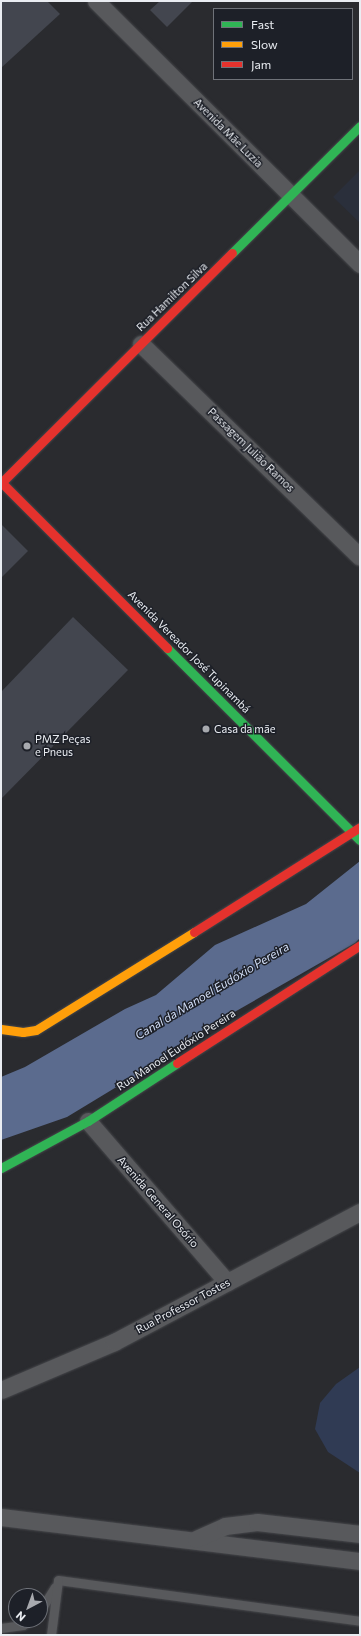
<!DOCTYPE html>
<html>
<head>
<meta charset="utf-8">
<style>
	body { margin:0 }
	#map { position:relative; width:361px; height:1636px; overflow:hidden; background:#2a2b2f; font-family:Commissioner,sans-serif }
	div>[style] { position:absolute }
	[style*='--x'] { left:calc(var(--x)*1px); top:calc(var(--y)*1px); width:calc(var(--w)*1px); rotate:calc(var(--a)*1deg) }
	.built>* { inset:0; background:#2a2f3b }
	.green>* { inset:0; background:#303b54 }
	.water>* { inset:0; background:#5b6b8e }
	.building>* { inset:0; background:#43464f }
	.roads { filter:drop-shadow(0 0 1px #46474b) drop-shadow(0 0 1px #46474b) }
	.lane>* { height:9px; margin:-4.5px; padding:0 4.5px; transform-origin:4.5px; border-radius:4.5px; background:#58595c }
	.street>* { height:17px; margin:-8.5px; padding:0 8.5px; transform-origin:8.5px; border-radius:8.5px; background:#58595c }
	.fast>* { height:9px; margin:-4.5px; padding:0 4.5px; transform-origin:4.5px; border-radius:4.5px; background:#30b455 }
	.slow>* { height:9px; margin:-4.5px; padding:0 4.5px; transform-origin:4.5px; border-radius:4.5px; background:#ff9f0a }
	.jam>* { height:9px; margin:-4.5px; padding:0 4.5px; transform-origin:4.5px; border-radius:4.5px; background:#e5322d }
	.dots>* { width:11px; height:11px; translate:-50% -50%; box-sizing:border-box; border:2px solid #1d2028; border-radius:50% }
	span { translate:-50% -50%; white-space:nowrap; text-align:center; line-height:1.15; -webkit-text-stroke:3px #1d2028; paint-order:stroke }
	.street-label { font-size:11px; color:#eaedf2 }
	.poi-label { font-size:11px; color:#eaedf2 }
	.left { translate:0 -50%; text-align:left }
	.water-label { font-size:12px; color:#d2def7; font-style:italic }
	.frame { position:absolute; inset:0; border:2px solid #eaedf2; pointer-events:none }
	.legend { position:absolute; left:213px; top:8px; width:140px; height:72px; box-sizing:border-box; background:#1d2028; border:1px solid #6f7279; margin:0; padding:5px 7px; list-style:none; font-size:12px; color:#eaedf2 }
	.legend li { display:flex; align-items:center; gap:8px; height:20px }
	.legend b { width:20px; border:1px solid #6f7279 }
	.north { position:absolute; left:8px; top:1588px; width:40px; height:40px; box-sizing:border-box; background:#1d2028; border:1px solid #6f7279; border-radius:50%; rotate:221deg; font-size:11px; font-weight:700; line-height:16px; text-align:center; color:#eaedf2 }
	.north::after { content:''; display:block; margin:auto; width:14px; height:18px; background:#a7a9ae; clip-path:polygon(50% 0,100% 100%,50% 72%,0 100%) }
</style>
</head>
<body>
<div id="map">
	<div class="built">
		<i style="clip-path:polygon(360px 170px,360px 223px,333px 197px)"></i>
	</div>
	<div class="green">
		<i style="clip-path:polygon(360px 1367px,360px 1473px,328px 1452px,315px 1429px,320px 1403px,336px 1384px)"></i>
	</div>
	<div class="water">
		<i style="clip-path:polygon(360px 861px,360px 938px,355px 943px,203px 1030px,164px 1054px,142px 1076px,128px 1080px,67px 1117px,1px 1140px,1px 1077px,25px 1067px,125px 1009px,156px 995px,215px 945px,306px 904px)"></i>
	</div>
	<div class="building">
		<i style="clip-path:polygon(1px 1px,47px 1px,60px 14px,1px 68px)"></i>
		<i style="clip-path:polygon(160px 1px,193px 1px,167px 27px,150px 10px)"></i>
		<i style="clip-path:polygon(1px 524px,28px 551px,1px 578px)"></i>
		<i style="clip-path:polygon(73px 617px,128px 670px,1px 799px,1px 692px)"></i>
	</div>
	<div class="roads">
		<div class="lane">
			<i style="--x:58;--y:1580;--w:305;--a:7.7"></i>
			<i style="--x:40;--y:1611;--w:28;--a:-58"></i>
			<i style="--x:1;--y:1628;--w:22;--a:-8"></i>
			<i style="--x:23;--y:1625;--w:9;--a:-32"></i>
			<i style="--x:51;--y:1635;--w:55;--a:-82.7"></i>
		</div>
		<div class="street">
			<i style="--x:96;--y:1;--w:373;--a:44.9"></i>
			<i style="--x:141;--y:344;--w:305;--a:44.2"></i>
			<i style="--x:88;--y:1121;--w:213;--a:49.2"></i>
			<i style="--x:1;--y:1390;--w:123;--a:-23"></i>
			<i style="--x:114;--y:1342;--w:278;--a:-27.9"></i>
			<i style="--x:1;--y:1517;--w:362;--a:7"></i>
			<i style="--x:196;--y:1539;--w:32;--a:-24"></i>
			<i style="--x:225;--y:1526;--w:32;--a:-7"></i>
			<i style="--x:257;--y:1522;--w:104;--a:6.6"></i>
		</div>
		<div class="fast">
			<i style="--x:232;--y:253;--w:180;--a:-44.8"></i>
			<i style="--x:167;--y:648;--w:272;--a:44.9"></i>
			<i style="--x:1;--y:1168;--w:99;--a:-28.4"></i>
			<i style="--x:88;--y:1121;--w:106;--a:-33.1"></i>
		</div>
		<div class="slow">
			<i style="--x:1;--y:1029;--w:22;--a:8"></i>
			<i style="--x:23;--y:1032;--w:13;--a:-9"></i>
			<i style="--x:36;--y:1030;--w:186;--a:-31.8"></i>
		</div>
		<div class="jam">
			<i style="--x:1;--y:482;--w:235;--a:45"></i>
			<i style="--x:1;--y:483;--w:326;--a:-44.9"></i>
			<i style="--x:194;--y:932;--w:196;--a:-32.3"></i>
			<i style="--x:177;--y:1063;--w:218;--a:-32.8"></i>
		</div>
	</div>
	<div class="dots">
		<i style="left:206px;top:729px;background:#a7a9ae"></i>
		<i style="left:27px;top:746px;background:#a7a9ae"></i>
	</div>
	<div class="street-label">
		<span style="left:228px;top:133px;rotate:45deg">Avenida Mãe Luzia</span>
		<span style="left:172px;top:297px;rotate:-44deg">Rua Hamilton Silva</span>
		<span style="left:251px;top:450px;rotate:44deg">Passagem Julião Ramos</span>
		<span style="left:189px;top:652px;rotate:45deg">Avenida Vereador José Tupinambá</span>
		<span style="left:176px;top:1050px;rotate:-33deg">Rua Manoel Eudóxio Pereira</span>
		<span style="left:158px;top:1202px;rotate:49deg">Avenida General Osório</span>
		<span style="left:183px;top:1306px;rotate:-28deg">Rua Professor Tostes</span>
	</div>
	<div class="poi-label">
		<span class="left" style="left:214px;top:729px">Casa da mãe</span>
		<span class="left" style="left:35px;top:746px">PMZ Peças<br>e Pneus</span>
	</div>
	<div class="water-label">
		<span style="left:212px;top:991px;rotate:-31deg">Canal da Manoel Eudóxio Pereira</span>
	</div>
	<div class="frame"></div>
	<ul class="legend">
	<li><b style="height:5px;background:#30b455"></b>Fast</li>
	<li><b style="height:5px;background:#ff9f0a"></b>Slow</li>
	<li><b style="height:5px;background:#e5322d"></b>Jam</li>
	</ul>
	<div class="north">N</div>
</div>
</body>
</html>
